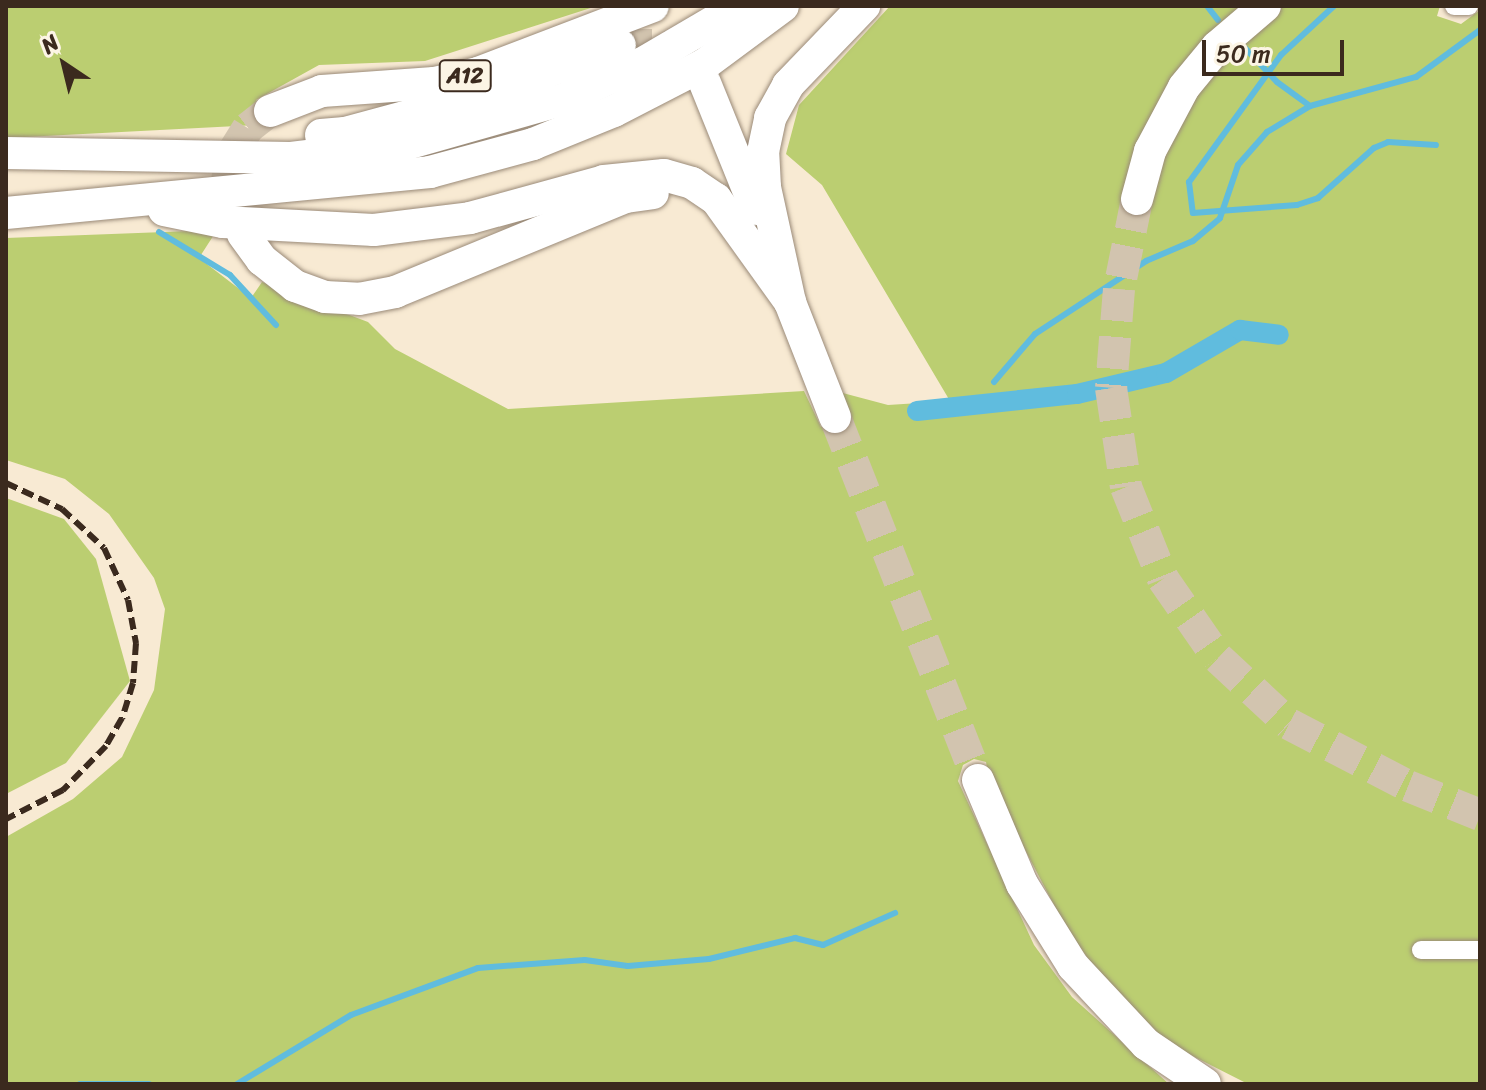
<!DOCTYPE html>
<html>
<head>
<meta charset="utf-8">
<style>
	body { margin:0 }
	#map { position:relative; width:1486px; height:1090px; overflow:hidden; background:#f8ead3; font-family:Sriracha,sans-serif }
	div>[style] { position:absolute }
	[style*='--x'] { left:calc(var(--x)*1px); top:calc(var(--y)*1px); width:calc(var(--w)*1px); rotate:calc(var(--a)*1deg) }
	.green>* { inset:0; background:#bbce71 }
	.stream>* { height:6px; margin:-3px; padding:0 3px; transform-origin:3px; border-radius:3px; background:#60bcde }
	.canal>* { height:20px; margin:-10px; padding:0 10px; transform-origin:10px; border-radius:10px; background:#60bcde }
	.motorway-tunnel>* { height:32px; margin-top:-16px; transform-origin:0; background:repeating-linear-gradient(90deg,#d2c4af 0 32px,transparent 0 48px) }
	.roads { filter:drop-shadow(0 0 2px #9a8a78) drop-shadow(0 0 2px #9a8a78) }
	.minor>* { height:18px; margin:-9px; padding:0 9px; transform-origin:9px; border-radius:9px; background:#fff }
	.motorway>* { height:32px; margin:-16px; padding:0 16px; transform-origin:16px; border-radius:16px; background:#fff }
	.rail>* { height:6px; margin-top:-3px; transform-origin:0; background:repeating-linear-gradient(90deg,#3b2a1e 0 12px,transparent 0 18px) }
	span { translate:-50% -50%; white-space:nowrap; text-align:center; line-height:1.15; -webkit-text-stroke:6px #fcf5e5; paint-order:stroke }
	.shield-label span { padding:2px 6px; background:#fcf5e5; border:2px solid; border-radius:6px; -webkit-text-stroke-width:0 }
	.shield-label { font-size:22px; color:#3b2a1e; font-weight:700 }
	.frame { position:absolute; inset:0; border:8px solid #3b2a1e; pointer-events:none }
	.north { position:absolute; left:24px; top:24px; width:80px; height:80px; -webkit-text-stroke:6px #fcf5e5; paint-order:stroke; rotate:325deg; font-size:22px; font-weight:700; line-height:32px; text-align:center; color:#3b2a1e }
	.north::after { content:''; display:block; margin:auto; width:28px; height:36px; background:#3b2a1e; clip-path:polygon(50% 0,100% 100%,50% 72%,0 100%) }
	.scale { position:absolute; left:1202px; top:40px; width:142px; height:36px; box-sizing:border-box; border:4px solid #3b2a1e; border-top:0; padding-left:10px; font-size:24px; line-height:28px; white-space:nowrap; color:#3b2a1e; -webkit-text-stroke:6px #fcf5e5; paint-order:stroke }
</style>
</head>
<body>
<div id="map">
	<div class="green">
		<i style="clip-path:polygon(6px 6px,597px 6px,425px 61px,319px 65px,256px 100px,274px 124px,6px 138px)"></i>
		<i style="clip-path:polygon(890px 6px,1440px 6px,1437px 16px,1461px 24px,1480px 10px,1480px 1084px,1248px 1084px,1173px 1046px,1113px 994px,1065px 926px,989px 781px,986px 762px,974px 759px,963px 765px,958px 781px,1034px 945px,1072px 997px,1169px 1084px,6px 1084px,6px 837px,73px 799px,122px 757px,154px 690px,165px 609px,154px 578px,109px 514px,65px 479px,6px 460px,6px 238px,217px 230px,199px 258px,251px 298px,262px 282px,368px 322px,395px 349px,508px 409px,804px 391px,821px 427px,849px 416px,839px 392px,888px 405px,950px 401px,822px 185px,786px 154px,799px 105px)"></i>
		<i style="clip-path:polygon(6px 498px,64px 519px,96px 559px,130px 681px,66px 763px,6px 794px)"></i>
	</div>
	<div class="stream">
		<i style="--x:1207;--y:6;--w:18;--a:52"></i>
		<i style="--x:1334;--y:6;--w:72;--a:137.2"></i>
		<i style="--x:1281;--y:55;--w:157;--a:125.9"></i>
		<i style="--x:1189;--y:182;--w:31;--a:83"></i>
		<i style="--x:1193;--y:213;--w:104;--a:-4.4"></i>
		<i style="--x:1297;--y:205;--w:22;--a:-18"></i>
		<i style="--x:1318;--y:198;--w:75;--a:-41.8"></i>
		<i style="--x:1374;--y:148;--w:15;--a:-23"></i>
		<i style="--x:1388;--y:142;--w:48;--a:3.6"></i>
		<i style="--x:1246;--y:49;--w:45;--a:46.8"></i>
		<i style="--x:1277;--y:82;--w:41;--a:36"></i>
		<i style="--x:159;--y:232;--w:83;--a:31.2"></i>
		<i style="--x:230;--y:275;--w:68;--a:47.4"></i>
		<i style="--x:994;--y:382;--w:63;--a:-49.5"></i>
		<i style="--x:1035;--y:334;--w:133;--a:-33.3"></i>
		<i style="--x:1146;--y:261;--w:51;--a:-23.1"></i>
		<i style="--x:1193;--y:241;--w:35;--a:-40"></i>
		<i style="--x:1220;--y:218;--w:56;--a:-71.2"></i>
		<i style="--x:1238;--y:165;--w:44;--a:-48.7"></i>
		<i style="--x:1267;--y:132;--w:50;--a:-31.2"></i>
		<i style="--x:1310;--y:106;--w:110;--a:-15.3"></i>
		<i style="--x:1416;--y:77;--w:79;--a:-36.3"></i>
		<i style="--x:80;--y:1084;--w:69;--a:0"></i>
		<i style="--x:237;--y:1084;--w:133;--a:-31.2"></i>
		<i style="--x:351;--y:1015;--w:135;--a:-20.3"></i>
		<i style="--x:478;--y:968;--w:107;--a:-4.3"></i>
		<i style="--x:585;--y:960;--w:43;--a:7.9"></i>
		<i style="--x:628;--y:966;--w:81;--a:-4.9"></i>
		<i style="--x:709;--y:959;--w:89;--a:-13.7"></i>
		<i style="--x:795;--y:938;--w:29;--a:14"></i>
		<i style="--x:823;--y:945;--w:79;--a:-24"></i>
	</div>
	<div class="canal">
		<i style="--x:917;--y:411;--w:161;--a:-6.1"></i>
		<i style="--x:1077;--y:394;--w:91;--a:-13.3"></i>
		<i style="--x:1166;--y:373;--w:86;--a:-30.2"></i>
		<i style="--x:1240;--y:330;--w:39;--a:7"></i>
	</div>
	<div class="motorway-tunnel">
		<i style="--x:620;--y:45;--w:37;--a:0"></i>
		<i style="--x:657;--y:45;--w:32;--a:28"></i>
		<i style="--x:1137;--y:199;--w:92;--a:101.3"></i>
		<i style="--x:1119;--y:289;--w:99;--a:94.6"></i>
		<i style="--x:1111;--y:388;--w:100;--a:81.4"></i>
		<i style="--x:1126;--y:487;--w:99;--a:68.1"></i>
		<i style="--x:1163;--y:579;--w:96;--a:55.2"></i>
		<i style="--x:1218;--y:658;--w:97;--a:42.9"></i>
		<i style="--x:1289;--y:724;--w:134;--a:27.5"></i>
		<i style="--x:1408;--y:786;--w:78;--a:21.9"></i>
		<i style="--x:235;--y:219;--w:40;--a:-102"></i>
		<i style="--x:227;--y:180;--w:29;--a:-78"></i>
		<i style="--x:233;--y:152;--w:28;--a:-58"></i>
		<i style="--x:248;--y:128;--w:28;--a:-38"></i>
		<i style="--x:835;--y:417;--w:390;--a:68.5"></i>
	</div>
	<div class="roads">
		<div class="minor">
			<i style="--x:1454;--y:6;--w:15;--a:0"></i>
			<i style="--x:1421;--y:950;--w:59;--a:0"></i>
		</div>
		<div class="motorway">
			<i style="--x:705;--y:83;--w:136;--a:68"></i>
			<i style="--x:270;--y:111;--w:56;--a:-21"></i>
			<i style="--x:322;--y:91;--w:112;--a:-4.1"></i>
			<i style="--x:434;--y:83;--w:45;--a:-12.8"></i>
			<i style="--x:478;--y:73;--w:187;--a:-20.9"></i>
			<i style="--x:321;--y:135;--w:24;--a:-5"></i>
			<i style="--x:345;--y:133;--w:138;--a:-15.1"></i>
			<i style="--x:478;--y:97;--w:151;--a:-20.1"></i>
			<i style="--x:6;--y:153;--w:285;--a:1"></i>
			<i style="--x:291;--y:158;--w:116;--a:-6.9"></i>
			<i style="--x:406;--y:144;--w:162;--a:-15.8"></i>
			<i style="--x:562;--y:100;--w:89;--a:-24.6"></i>
			<i style="--x:643;--y:63;--w:113;--a:-30.4"></i>
			<i style="--x:1137;--y:199;--w:50;--a:-74.8"></i>
			<i style="--x:1150;--y:151;--w:72;--a:-62"></i>
			<i style="--x:1184;--y:87;--w:52;--a:-50.5"></i>
			<i style="--x:1217;--y:47;--w:63;--a:-40.5"></i>
			<i style="--x:164;--y:210;--w:60;--a:11.5"></i>
			<i style="--x:223;--y:222;--w:151;--a:3"></i>
			<i style="--x:374;--y:230;--w:97;--a:-7.1"></i>
			<i style="--x:470;--y:218;--w:139;--a:-15.4"></i>
			<i style="--x:604;--y:181;--w:60;--a:-5.7"></i>
			<i style="--x:664;--y:175;--w:29;--a:16"></i>
			<i style="--x:692;--y:183;--w:29;--a:34"></i>
			<i style="--x:716;--y:199;--w:127;--a:54.3"></i>
			<i style="--x:6;--y:213;--w:426;--a:-5.5"></i>
			<i style="--x:430;--y:172;--w:107;--a:-15.2"></i>
			<i style="--x:533;--y:144;--w:87;--a:-22.2"></i>
			<i style="--x:614;--y:111;--w:102;--a:-27.3"></i>
			<i style="--x:705;--y:64;--w:97;--a:-36.6"></i>
			<i style="--x:243;--y:234;--w:32;--a:54"></i>
			<i style="--x:262;--y:260;--w:42;--a:38.2"></i>
			<i style="--x:295;--y:286;--w:32;--a:20"></i>
			<i style="--x:325;--y:297;--w:34;--a:3"></i>
			<i style="--x:359;--y:299;--w:37;--a:-11"></i>
			<i style="--x:395;--y:292;--w:250;--a:-22.4"></i>
			<i style="--x:626;--y:197;--w:27;--a:-8"></i>
			<i style="--x:835;--y:417;--w:123;--a:-111.4"></i>
			<i style="--x:790;--y:302;--w:118;--a:-102.3"></i>
			<i style="--x:765;--y:187;--w:35;--a:-93"></i>
			<i style="--x:763;--y:152;--w:35;--a:-78"></i>
			<i style="--x:770;--y:118;--w:38;--a:-61"></i>
			<i style="--x:788;--y:85;--w:110;--a:-46.1"></i>
			<i style="--x:978;--y:780;--w:113;--a:67.1"></i>
			<i style="--x:1022;--y:884;--w:97;--a:58.1"></i>
			<i style="--x:1073;--y:966;--w:107;--a:46.9"></i>
			<i style="--x:1146;--y:1044;--w:71;--a:34.1"></i>
		</div>
	</div>
	<div class="rail">
		<i style="--x:6;--y:483;--w:62;--a:24.9"></i>
		<i style="--x:62;--y:509;--w:57;--a:42.9"></i>
		<i style="--x:104;--y:548;--w:57;--a:65.2"></i>
		<i style="--x:128;--y:600;--w:44;--a:79.5"></i>
		<i style="--x:136;--y:643;--w:40;--a:94.3"></i>
		<i style="--x:133;--y:683;--w:37;--a:107"></i>
		<i style="--x:122;--y:718;--w:32;--a:120"></i>
		<i style="--x:106;--y:746;--w:62;--a:134.3"></i>
		<i style="--x:63;--y:790;--w:64;--a:153"></i>
	</div>
	<div class="shield-label">
		<span style="left:465px;top:76px">A12</span>
	</div>
	<div class="frame"></div>
	<div class="north">N</div>
	<div class="scale">50 m</div>
</div>
</body>
</html>
